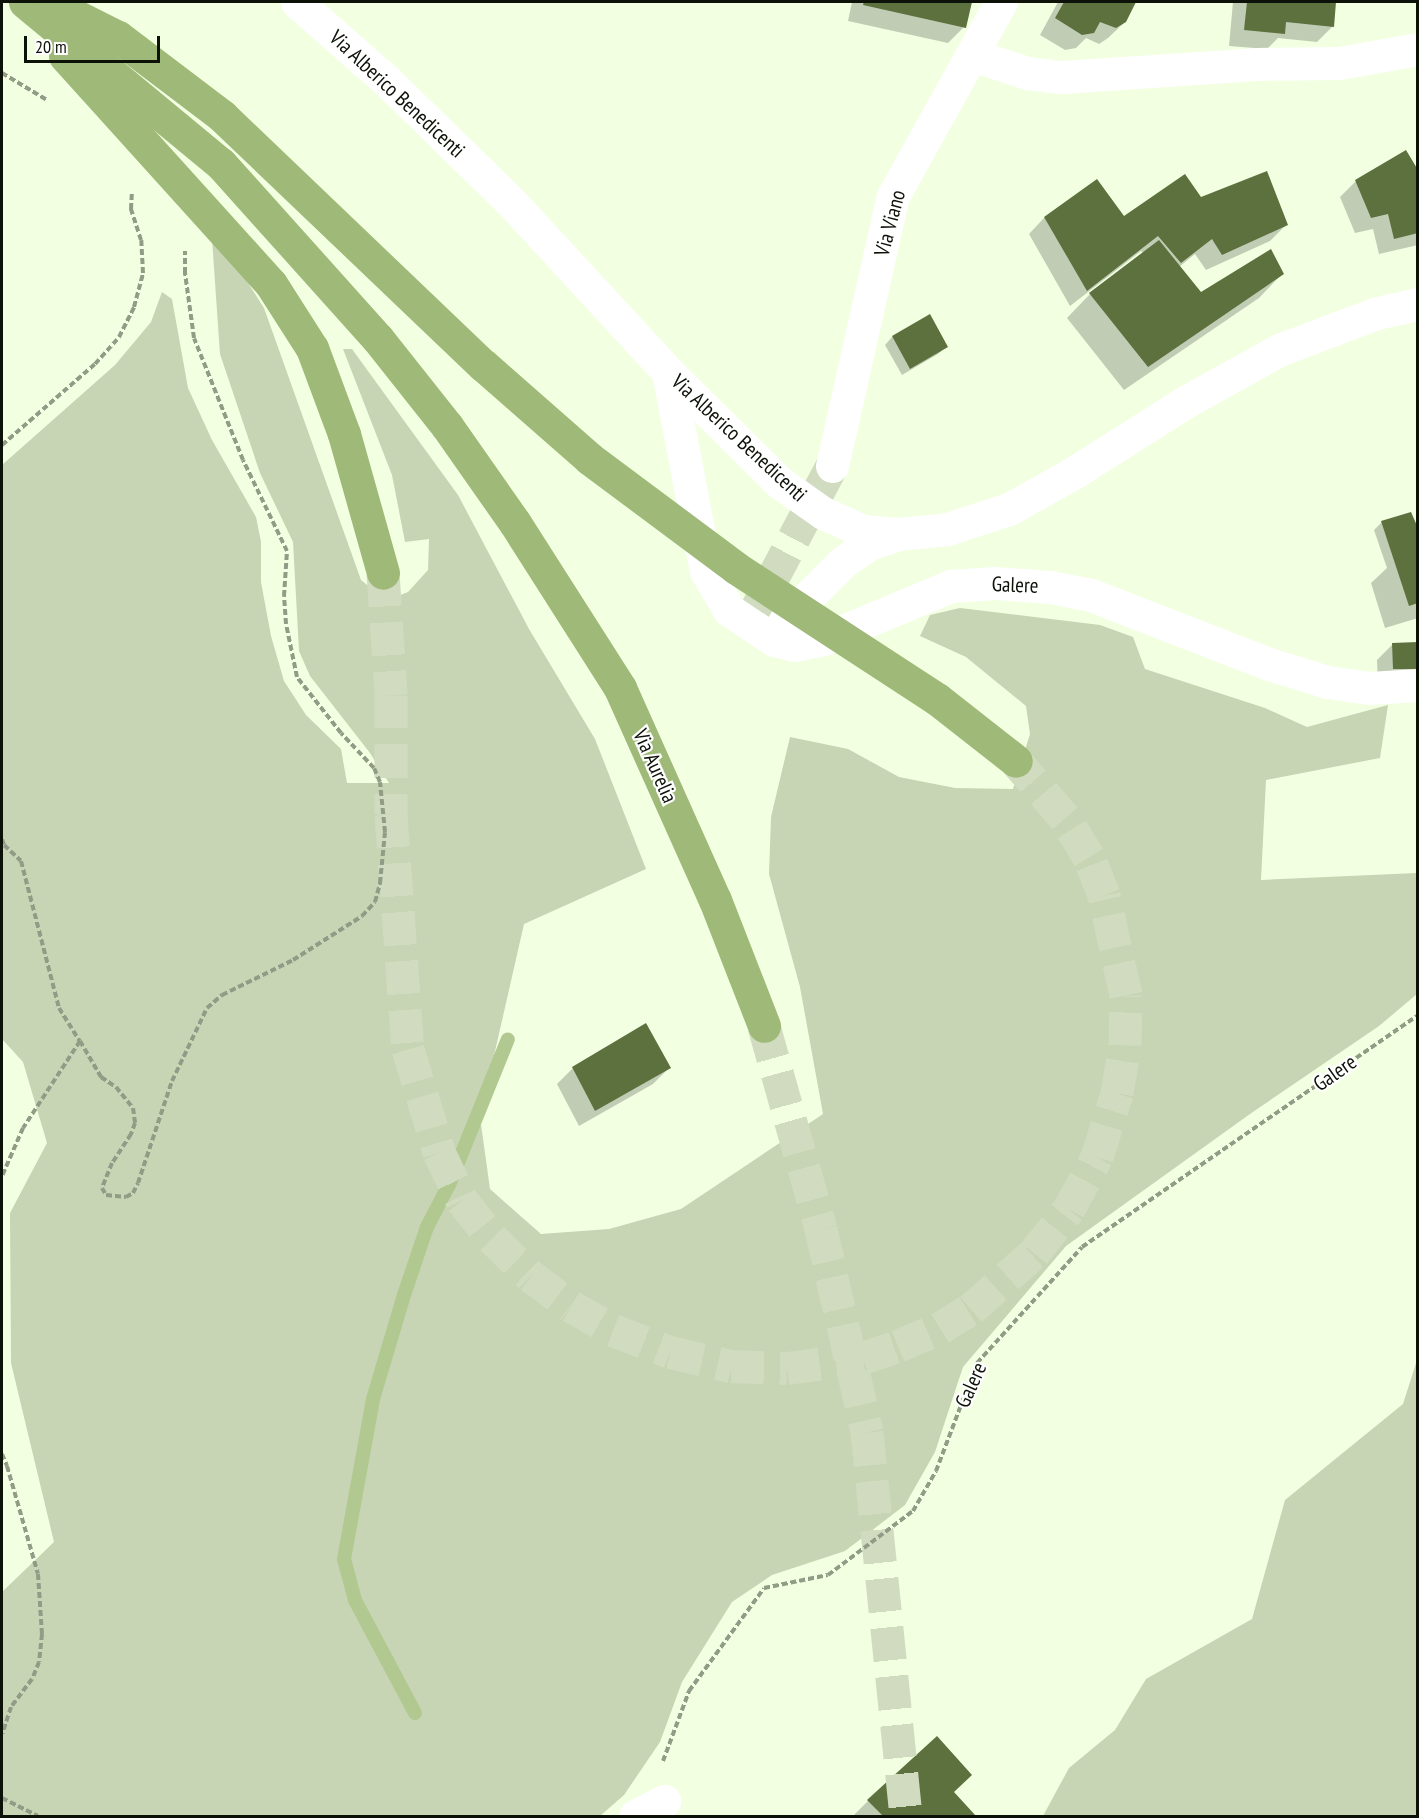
<!DOCTYPE html>
<html>
<head>
<meta charset="utf-8">
<style>
	body { margin:0 }
	#map { position:relative; width:1419px; height:1818px; overflow:hidden; background:#f2ffe1; font-family:"PT Sans Narrow",sans-serif }
	div>[style] { position:absolute }
	[style*='--x'] { left:calc(var(--x)*1px); top:calc(var(--y)*1px); width:calc(var(--w)*1px); rotate:calc(var(--a)*1deg) }
	.green>* { inset:0; background:#c7d5b4 }
	.shadow>* { inset:0; background:#0003 }
	.stream>* { height:14px; margin:-7px; padding:0 7px; transform-origin:7px; border-radius:7px; background:#b1c891 }
	.building>* { inset:0; background:#5c713e }
	.minor-tunnel>* { height:33px; margin-top:-16.5px; transform-origin:0; background:repeating-linear-gradient(90deg,#d0dbc0 0 33px,transparent 0 49px) }
	.highway-tunnel>* { height:33px; margin-top:-16.5px; transform-origin:0; background:repeating-linear-gradient(90deg,#d0dbc0 0 33px,transparent 0 49px) }
	.path>* { height:4px; margin-top:-2px; transform-origin:0; background:repeating-linear-gradient(90deg,#919b85 0 6px,transparent 0 9px) }
	.minor>* { height:33px; margin:-16.5px; padding:0 16.5px; transform-origin:16.5px; border-radius:16.5px; background:#fff }
	.highway>* { height:33px; margin:-16.5px; padding:0 16.5px; transform-origin:16.5px; border-radius:16.5px; background:#9fb979 }
	span { translate:-50% -50%; white-space:nowrap; text-align:center; line-height:1.15; -webkit-text-stroke:4.5px #fff; paint-order:stroke }
	.street-label { font-size:21px; color:#0d1208 }
	.frame { position:absolute; inset:0; border:3px solid #0d1208; pointer-events:none }
	.scale { position:absolute; left:24px; top:36px; width:136px; height:27px; box-sizing:border-box; border:3px solid #0d1208; border-top:0; padding-left:8px; font-size:18px; line-height:21px; white-space:nowrap; color:#0d1208; -webkit-text-stroke:4px #fff; paint-order:stroke }
</style>
</head>
<body>
<div id="map">
	<div class="green">
		<i style="clip-path:polygon(212px 239px,238px 267px,264px 308px,361px 580px,372px 589px,393px 598px,408px 592px,428px 570px,429px 539px,405px 542px,392px 475px,343px 349px,352px 349px,458px 495px,529px 629px,595px 739px,646px 869px,524px 924px,480px 1117px,490px 1189px,541px 1234px,609px 1229px,681px 1209px,823px 1114px,800px 987px,769px 874px,771px 817px,790px 737px,848px 749px,899px 777px,955px 788px,1013px 789px,1030px 734px,1026px 706px,966px 657px,920px 636px,930px 615px,960px 608px,1100px 625px,1133px 637px,1145px 669px,1265px 708px,1307px 727px,1388px 705px,1380px 758px,1266px 780px,1261px 880px,1417px 873px,1417px 994px,1379px 1026px,1250px 1114px,1066px 1246px,963px 1367px,935px 1452px,905px 1505px,845px 1551px,772px 1575px,732px 1602px,682px 1682px,660px 1742px,624px 1795px,600px 1816px,2px 1816px,2px 1592px,54px 1542px,11px 1363px,10px 1213px,47px 1143px,23px 1062px,2px 1039px,2px 465px,115px 365px,151px 322px,162px 292px,172px 299px,188px 388px,212px 440px,256px 517px,261px 542px,261px 582px,271px 636px,284px 681px,306px 715px,341px 749px,347px 783px,389px 783px,370px 753px,310px 676px,299px 651px,293px 542px,260px 473px,220px 354px)"></i>
		<i style="clip-path:polygon(1417px 1360px,1417px 1816px,1043px 1816px,1069px 1768px,1115px 1730px,1146px 1679px,1252px 1619px,1285px 1500px,1403px 1404px)"></i>
	</div>
	<div class="shadow">
		<i style="clip-path:polygon(852px 2px,970px 2px,964px 27px,948px 43px,848px 21px)"></i>
		<i style="clip-path:polygon(1058px 2px,1135px 2px,1125px 22px,1108px 38px,1099px 44px,1086px 38px,1076px 48px,1065px 50px,1040px 35px)"></i>
		<i style="clip-path:polygon(1233px 2px,1335px 2px,1333px 26px,1317px 42px,1278px 38px,1267px 49px,1229px 46px)"></i>
		<i style="clip-path:polygon(1418px 173px,1418px 245px,1379px 254px,1373px 229px,1355px 233px,1340px 197px,1356px 181px)"></i>
		<i style="clip-path:polygon(1200px 198px,1286px 225px,1270px 241px,1206px 270px,1195px 254px,1179px 267px,1201px 294px,1282px 274px,1259px 298px,1124px 390px,1067px 318px,1090px 294px,1144px 254px,1141px 251px,1070px 306px,1029px 234px,1044px 218px,1124px 218px)"></i>
		<i style="clip-path:polygon(929px 316px,946px 347px,938px 354px,902px 375px,885px 345px,892px 337px)"></i>
		<i style="clip-path:polygon(1382px 522px,1418px 531px,1418px 618px,1385px 628px,1371px 583px,1387px 568px,1374px 530px)"></i>
		<i style="clip-path:polygon(1393px 644px,1418px 644px,1418px 684px,1378px 685px,1377px 660px)"></i>
		<i style="clip-path:polygon(573px 1068px,669px 1068px,653px 1084px,579px 1126px,557px 1084px)"></i>
		<i style="clip-path:polygon(953px 1792px,974px 1816px,853px 1816px,868px 1801px)"></i>
	</div>
	<div class="stream">
		<i style="--x:415;--y:1713;--w:128;--a:-118"></i>
		<i style="--x:355;--y:1600;--w:42;--a:-105"></i>
		<i style="--x:344;--y:1559;--w:163;--a:-79.7"></i>
		<i style="--x:373;--y:1399;--w:109;--a:-73.4"></i>
		<i style="--x:404;--y:1295;--w:72;--a:-71.3"></i>
		<i style="--x:427;--y:1227;--w:47;--a:-62.4"></i>
		<i style="--x:449;--y:1185;--w:157;--a:-68"></i>
	</div>
	<div class="building">
		<i style="clip-path:polygon(864px 2px,972px 2px,966px 28px,863px 5px)"></i>
		<i style="clip-path:polygon(1064px 2px,1136px 2px,1126px 22px,1116px 28px,1100px 22px,1094px 33px,1082px 35px,1055px 18px)"></i>
		<i style="clip-path:polygon(1247px 2px,1336px 2px,1334px 27px,1286px 22px,1285px 34px,1244px 30px)"></i>
		<i style="clip-path:polygon(1406px 150px,1418px 170px,1418px 233px,1394px 239px,1388px 214px,1371px 218px,1355px 180px)"></i>
		<i style="clip-path:polygon(1267px 171px,1288px 225px,1222px 255px,1212px 239px,1181px 263px,1158px 236px,1087px 291px,1044px 217px,1097px 179px,1124px 216px,1185px 174px,1201px 197px)"></i>
		<i style="clip-path:polygon(1159px 240px,1201px 292px,1271px 249px,1284px 274px,1148px 367px,1089px 293px)"></i>
		<i style="clip-path:polygon(930px 314px,948px 347px,910px 369px,892px 336px)"></i>
		<i style="clip-path:polygon(1411px 512px,1418px 528px,1418px 603px,1409px 606px,1381px 521px)"></i>
		<i style="clip-path:polygon(1418px 642px,1418px 669px,1393px 669px,1392px 643px)"></i>
		<i style="clip-path:polygon(646px 1023px,671px 1068px,595px 1111px,572px 1067px)"></i>
		<i style="clip-path:polygon(937px 1736px,972px 1775px,954px 1792px,976px 1816px,883px 1816px,867px 1800px)"></i>
	</div>
	<div class="minor-tunnel">
		<i style="--x:748;--y:625;--w:180;--a:-62.2"></i>
	</div>
	<div class="highway-tunnel">
		<i style="--x:383;--y:573;--w:122;--a:86.2"></i>
		<i style="--x:391;--y:695;--w:119;--a:90"></i>
		<i style="--x:391;--y:814;--w:236;--a:85.9"></i>
		<i style="--x:408;--y:1049;--w:108;--a:73.2"></i>
		<i style="--x:439;--y:1152;--w:53;--a:64.4"></i>
		<i style="--x:462;--y:1200;--w:48;--a:51.7"></i>
		<i style="--x:492;--y:1238;--w:54;--a:44.3"></i>
		<i style="--x:531;--y:1276;--w:50;--a:36.9"></i>
		<i style="--x:571;--y:1306;--w:48;--a:29.7"></i>
		<i style="--x:613;--y:1330;--w:61;--a:21.1"></i>
		<i style="--x:670;--y:1352;--w:63;--a:12.9"></i>
		<i style="--x:731;--y:1366;--w:56;--a:2"></i>
		<i style="--x:787;--y:1368;--w:77;--a:-7.5"></i>
		<i style="--x:863;--y:1358;--w:37;--a:-19"></i>
		<i style="--x:898;--y:1346;--w:46;--a:-23.2"></i>
		<i style="--x:940;--y:1328;--w:36;--a:-32"></i>
		<i style="--x:971;--y:1309;--w:84;--a:-41.6"></i>
		<i style="--x:1034;--y:1253;--w:56;--a:-51.5"></i>
		<i style="--x:1069;--y:1209;--w:59;--a:-61.7"></i>
		<i style="--x:1097;--y:1157;--w:67;--a:-72.6"></i>
		<i style="--x:1117;--y:1093;--w:49;--a:-80.5"></i>
		<i style="--x:1125;--y:1045;--w:50;--a:-88.9"></i>
		<i style="--x:1126;--y:995;--w:102;--a:-102.4"></i>
		<i style="--x:1104;--y:895;--w:41;--a:-111.5"></i>
		<i style="--x:1089;--y:857;--w:46;--a:-121.6"></i>
		<i style="--x:1065;--y:818;--w:75;--a:-130.7"></i>
		<i style="--x:764;--y:1026;--w:211;--a:74.3"></i>
		<i style="--x:821;--y:1229;--w:208;--a:77.2"></i>
		<i style="--x:867;--y:1432;--w:386;--a:84.2"></i>
	</div>
	<div class="path">
		<i style="--x:2;--y:73;--w:52;--a:31"></i>
		<i style="--x:2;--y:445;--w:123;--a:-41.1"></i>
		<i style="--x:95;--y:364;--w:36;--a:-48"></i>
		<i style="--x:119;--y:337;--w:34;--a:-63"></i>
		<i style="--x:134;--y:307;--w:35;--a:-75"></i>
		<i style="--x:143;--y:273;--w:33;--a:-93"></i>
		<i style="--x:141;--y:240;--w:33;--a:-108"></i>
		<i style="--x:131;--y:209;--w:17;--a:-87"></i>
		<i style="--x:2;--y:839;--w:6;--a:72"></i>
		<i style="--x:4;--y:845;--w:23;--a:43"></i>
		<i style="--x:21;--y:861;--w:152;--a:75.5"></i>
		<i style="--x:59;--y:1008;--w:39;--a:58"></i>
		<i style="--x:80;--y:1041;--w:104;--a:123.2"></i>
		<i style="--x:23;--y:1128;--w:52;--a:113.6"></i>
		<i style="--x:80;--y:1041;--w:42;--a:59.7"></i>
		<i style="--x:101;--y:1077;--w:18;--a:34"></i>
		<i style="--x:116;--y:1087;--w:27;--a:51"></i>
		<i style="--x:133;--y:1108;--w:15;--a:82"></i>
		<i style="--x:135;--y:1123;--w:12;--a:110"></i>
		<i style="--x:131;--y:1134;--w:35;--a:123"></i>
		<i style="--x:112;--y:1163;--w:27;--a:112"></i>
		<i style="--x:102;--y:1188;--w:8;--a:60"></i>
		<i style="--x:106;--y:1195;--w:20;--a:6"></i>
		<i style="--x:126;--y:1197;--w:8;--a:-30"></i>
		<i style="--x:133;--y:1193;--w:11;--a:-63"></i>
		<i style="--x:138;--y:1183;--w:108;--a:-71.6"></i>
		<i style="--x:172;--y:1081;--w:81;--a:-64.4"></i>
		<i style="--x:207;--y:1008;--w:20;--a:-41"></i>
		<i style="--x:222;--y:995;--w:79;--a:-26.2"></i>
		<i style="--x:293;--y:960;--w:82;--a:-32.5"></i>
		<i style="--x:362;--y:916;--w:19;--a:-47"></i>
		<i style="--x:375;--y:902;--w:20;--a:-75"></i>
		<i style="--x:380;--y:883;--w:51;--a:-84.4"></i>
		<i style="--x:385;--y:832;--w:50;--a:-95.7"></i>
		<i style="--x:380;--y:782;--w:15;--a:-113"></i>
		<i style="--x:374;--y:768;--w:48;--a:-133.3"></i>
		<i style="--x:341;--y:733;--w:71;--a:-128.2"></i>
		<i style="--x:297;--y:677;--w:54;--a:-101.7"></i>
		<i style="--x:286;--y:624;--w:28;--a:-94"></i>
		<i style="--x:284;--y:596;--w:45;--a:-86.2"></i>
		<i style="--x:287;--y:551;--w:101;--a:-115.8"></i>
		<i style="--x:243;--y:460;--w:131;--a:-111.9"></i>
		<i style="--x:194;--y:338;--w:66;--a:-97.9"></i>
		<i style="--x:185;--y:273;--w:22;--a:-90"></i>
		<i style="--x:2;--y:1454;--w:13;--a:67"></i>
		<i style="--x:7;--y:1466;--w:112;--a:74"></i>
		<i style="--x:38;--y:1574;--w:60;--a:86.2"></i>
		<i style="--x:42;--y:1634;--w:28;--a:96"></i>
		<i style="--x:39;--y:1662;--w:18;--a:112"></i>
		<i style="--x:32;--y:1679;--w:35;--a:127"></i>
		<i style="--x:11;--y:1707;--w:28;--a:108"></i>
		<i style="--x:663;--y:1761;--w:75;--a:-69.6"></i>
		<i style="--x:689;--y:1691;--w:127;--a:-53.9"></i>
		<i style="--x:764;--y:1588;--w:65;--a:-11.5"></i>
		<i style="--x:828;--y:1575;--w:106;--a:-37"></i>
		<i style="--x:913;--y:1511;--w:46;--a:-60.1"></i>
		<i style="--x:936;--y:1471;--w:116;--a:-69.2"></i>
		<i style="--x:977;--y:1363;--w:156;--a:-47.8"></i>
		<i style="--x:1082;--y:1247;--w:408;--a:-34.6"></i>
		<i style="--x:2;--y:1798;--w:40;--a:26.6"></i>
	</div>
	<div class="minor">
		<i style="--x:297;--y:2;--w:121;--a:41.3"></i>
		<i style="--x:388;--y:82;--w:173;--a:44.3"></i>
		<i style="--x:512;--y:203;--w:230;--a:47.3"></i>
		<i style="--x:668;--y:372;--w:156;--a:44.7"></i>
		<i style="--x:779;--y:482;--w:54;--a:35.2"></i>
		<i style="--x:823;--y:513;--w:44;--a:24.2"></i>
		<i style="--x:863;--y:531;--w:35;--a:5"></i>
		<i style="--x:898;--y:534;--w:49;--a:-5.8"></i>
		<i style="--x:947;--y:529;--w:65;--a:-17.9"></i>
		<i style="--x:1009;--y:509;--w:76;--a:-29.3"></i>
		<i style="--x:1075;--y:472;--w:133;--a:-32.4"></i>
		<i style="--x:1187;--y:401;--w:105;--a:-29"></i>
		<i style="--x:1279;--y:350;--w:105;--a:-20.7"></i>
		<i style="--x:1377;--y:313;--w:42;--a:-12.4"></i>
		<i style="--x:973;--y:55;--w:57;--a:18.4"></i>
		<i style="--x:1027;--y:73;--w:35;--a:7"></i>
		<i style="--x:1062;--y:77;--w:194;--a:-3.8"></i>
		<i style="--x:1256;--y:64;--w:83;--a:-0.7"></i>
		<i style="--x:1339;--y:63;--w:80;--a:-10"></i>
		<i style="--x:668;--y:372;--w:203;--a:79.2"></i>
		<i style="--x:706;--y:571;--w:45;--a:59.5"></i>
		<i style="--x:729;--y:610;--w:54;--a:33.7"></i>
		<i style="--x:832;--y:466;--w:277;--a:-77.3"></i>
		<i style="--x:893;--y:196;--w:222;--a:-60.9"></i>
		<i style="--x:896;--y:535;--w:28;--a:162"></i>
		<i style="--x:869;--y:544;--w:32;--a:145"></i>
		<i style="--x:843;--y:562;--w:81;--a:135"></i>
		<i style="--x:786;--y:619;--w:24;--a:120"></i>
		<i style="--x:774;--y:640;--w:21;--a:14"></i>
		<i style="--x:794;--y:645;--w:31;--a:-11"></i>
		<i style="--x:824;--y:639;--w:138;--a:-22.7"></i>
		<i style="--x:951;--y:586;--w:43;--a:-4"></i>
		<i style="--x:994;--y:583;--w:56;--a:4.1"></i>
		<i style="--x:1050;--y:587;--w:42;--a:11"></i>
		<i style="--x:1091;--y:595;--w:191;--a:21.2"></i>
		<i style="--x:1269;--y:664;--w:61;--a:17.2"></i>
		<i style="--x:1327;--y:682;--w:42;--a:8.1"></i>
		<i style="--x:1369;--y:688;--w:49;--a:-3.5"></i>
		<i style="--x:635;--y:1816;--w:33;--a:-27"></i>
	</div>
	<div class="highway">
		<i style="--x:25;--y:2;--w:254;--a:39.6"></i>
		<i style="--x:221;--y:164;--w:235;--a:48.1"></i>
		<i style="--x:378;--y:339;--w:111;--a:51.6"></i>
		<i style="--x:447;--y:426;--w:118;--a:55"></i>
		<i style="--x:515;--y:523;--w:196;--a:57.5"></i>
		<i style="--x:620;--y:688;--w:232;--a:65.9"></i>
		<i style="--x:715;--y:900;--w:135;--a:68.7"></i>
		<i style="--x:48;--y:2;--w:78;--a:26.6"></i>
		<i style="--x:118;--y:37;--w:131;--a:37.2"></i>
		<i style="--x:222;--y:116;--w:361;--a:43.7"></i>
		<i style="--x:483;--y:365;--w:142;--a:41.3"></i>
		<i style="--x:590;--y:459;--w:182;--a:36.7"></i>
		<i style="--x:736;--y:568;--w:240;--a:33.1"></i>
		<i style="--x:937;--y:699;--w:100;--a:38.1"></i>
		<i style="--x:65;--y:56;--w:307;--a:47.9"></i>
		<i style="--x:271;--y:284;--w:76;--a:57.4"></i>
		<i style="--x:312;--y:348;--w:92;--a:69.6"></i>
		<i style="--x:344;--y:434;--w:144;--a:74.3"></i>
	</div>
	<div class="street-label">
		<span style="left:397px;top:94px;rotate:43deg">Via Alberico Benedicenti</span>
		<span style="left:890px;top:223px;rotate:-75deg">Via Viano</span>
		<span style="left:739px;top:438px;rotate:43deg">Via Alberico Benedicenti</span>
		<span style="left:1015px;top:585px;rotate:2deg">Galere</span>
		<span style="left:655px;top:766px;rotate:66deg">Via Aurelia</span>
		<span style="left:1335px;top:1073px;rotate:-35deg">Galere</span>
		<span style="left:971px;top:1385px;rotate:-66deg">Galere</span>
	</div>
	<div class="frame"></div>
	<div class="scale">20 m</div>
</div>
</body>
</html>
